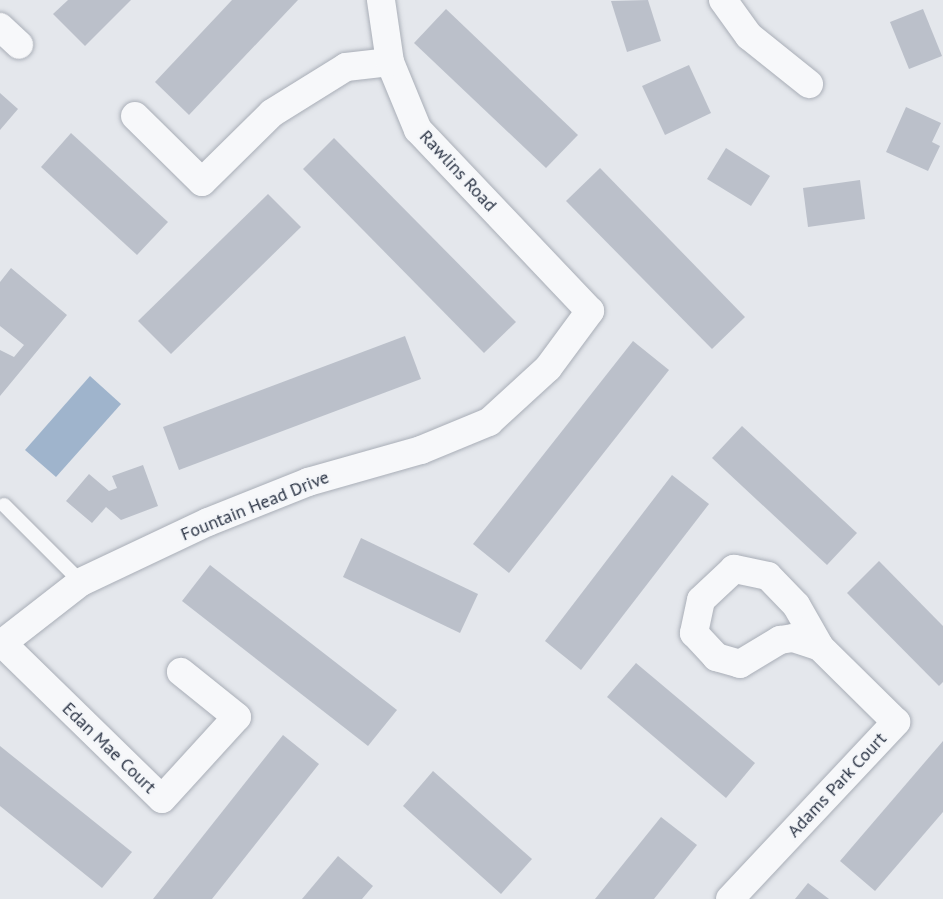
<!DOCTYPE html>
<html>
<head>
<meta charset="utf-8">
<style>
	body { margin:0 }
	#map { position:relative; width:943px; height:899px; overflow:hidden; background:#e4e7ec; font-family:"PT Sans",sans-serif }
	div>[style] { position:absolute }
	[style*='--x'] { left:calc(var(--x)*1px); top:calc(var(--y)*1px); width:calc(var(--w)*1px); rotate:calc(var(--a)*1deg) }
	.water>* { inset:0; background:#9fb4cc }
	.building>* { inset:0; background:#bbc0ca }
	.roads { filter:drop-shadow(0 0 2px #a9aeb7) drop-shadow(0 0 2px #a9aeb7) }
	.lane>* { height:14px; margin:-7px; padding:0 7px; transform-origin:7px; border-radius:7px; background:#f7f8fa }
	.street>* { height:28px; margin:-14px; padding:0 14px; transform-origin:14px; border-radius:14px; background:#f7f8fa }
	span { translate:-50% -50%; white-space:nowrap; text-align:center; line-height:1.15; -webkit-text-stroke:4.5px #f4f6f9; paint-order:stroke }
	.street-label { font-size:18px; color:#2b3445 }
</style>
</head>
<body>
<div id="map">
	<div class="water">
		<i style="clip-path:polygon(90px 376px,121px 404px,56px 477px,25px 450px)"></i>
	</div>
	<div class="building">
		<i style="clip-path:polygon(68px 0,131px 0,85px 46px,53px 14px)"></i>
		<i style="clip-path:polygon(232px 0,298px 0,189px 115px,155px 82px)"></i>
		<i style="clip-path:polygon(648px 0,661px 41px,627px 52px,611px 1px)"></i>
		<i style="clip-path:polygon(446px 9px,578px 135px,546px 168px,414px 43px)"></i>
		<i style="clip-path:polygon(923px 9px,942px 56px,909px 69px,890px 22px)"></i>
		<i style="clip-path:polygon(689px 65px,711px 113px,665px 135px,642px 86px)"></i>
		<i style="clip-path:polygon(0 93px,18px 109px,0 130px)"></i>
		<i style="clip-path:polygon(906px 107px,941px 123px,932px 142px,940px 146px,928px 171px,886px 152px)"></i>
		<i style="clip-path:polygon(71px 133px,168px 222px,137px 255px,41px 167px)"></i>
		<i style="clip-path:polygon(334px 138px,516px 322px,484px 353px,303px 169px)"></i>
		<i style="clip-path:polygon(726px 148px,770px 176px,751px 206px,707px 179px)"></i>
		<i style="clip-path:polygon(600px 168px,745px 317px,712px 349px,566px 201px)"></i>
		<i style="clip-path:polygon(860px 180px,865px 219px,808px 227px,803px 188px)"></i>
		<i style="clip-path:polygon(268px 194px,301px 227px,171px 354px,138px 321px)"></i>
		<i style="clip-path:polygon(11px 268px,67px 315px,0 396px,0 350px,14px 357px,24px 345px,0 326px,0 282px)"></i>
		<i style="clip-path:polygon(405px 336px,421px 379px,179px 470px,163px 427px)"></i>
		<i style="clip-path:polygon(633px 341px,669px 370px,509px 573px,473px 544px)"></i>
		<i style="clip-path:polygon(742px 426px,857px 533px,827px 565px,712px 458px)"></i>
		<i style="clip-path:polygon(143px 465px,158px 506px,121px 520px,106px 507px,92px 523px,66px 501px,89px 474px,109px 491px,117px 488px,112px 476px)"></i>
		<i style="clip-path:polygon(672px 475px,709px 504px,581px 670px,545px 641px)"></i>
		<i style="clip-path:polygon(361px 538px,478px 594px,460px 633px,343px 577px)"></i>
		<i style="clip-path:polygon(879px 561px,943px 626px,943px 682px,939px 686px,847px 593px)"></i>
		<i style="clip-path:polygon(210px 565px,397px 710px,368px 746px,182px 601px)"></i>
		<i style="clip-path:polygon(636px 663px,755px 763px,726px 798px,607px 697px)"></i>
		<i style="clip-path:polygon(283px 735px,319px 764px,212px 899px,153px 899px)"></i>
		<i style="clip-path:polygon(943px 741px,943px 812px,875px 891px,840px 861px)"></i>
		<i style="clip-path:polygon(0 746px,132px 852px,102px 888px,0 806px)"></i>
		<i style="clip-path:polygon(433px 771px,532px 859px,501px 894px,403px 806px)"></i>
		<i style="clip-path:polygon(661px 817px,697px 845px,654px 899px,595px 899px)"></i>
		<i style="clip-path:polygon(338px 856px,373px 886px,362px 899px,302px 899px)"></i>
		<i style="clip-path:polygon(808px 883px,829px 899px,795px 899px)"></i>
	</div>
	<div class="roads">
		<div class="lane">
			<i style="--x:4;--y:505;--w:109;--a:45"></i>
		</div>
		<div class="street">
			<i style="--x:723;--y:0;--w:44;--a:54.2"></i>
			<i style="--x:749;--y:36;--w:77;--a:38.7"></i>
			<i style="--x:0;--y:27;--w:26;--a:43"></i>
			<i style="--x:135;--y:116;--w:94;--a:44.6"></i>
			<i style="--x:202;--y:182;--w:98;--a:-44.6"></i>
			<i style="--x:272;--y:113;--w:87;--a:-31.9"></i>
			<i style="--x:346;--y:67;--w:44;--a:-6.5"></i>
			<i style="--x:2;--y:643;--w:223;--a:44.3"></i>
			<i style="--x:162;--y:799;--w:111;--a:-47.6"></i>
			<i style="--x:237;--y:717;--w:72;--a:-141.2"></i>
			<i style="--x:0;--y:645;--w:103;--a:-37.9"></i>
			<i style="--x:81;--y:582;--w:140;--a:-25.3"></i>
			<i style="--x:208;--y:522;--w:108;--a:-21.8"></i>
			<i style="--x:308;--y:482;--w:117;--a:-15.8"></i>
			<i style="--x:421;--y:450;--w:74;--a:-22.4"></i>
			<i style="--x:489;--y:422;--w:80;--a:-42.5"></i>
			<i style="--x:548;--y:368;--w:71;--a:-53.6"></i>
			<i style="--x:590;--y:311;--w:250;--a:-133.5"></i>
			<i style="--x:418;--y:130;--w:74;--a:-112.4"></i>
			<i style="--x:390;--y:62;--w:63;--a:-98.3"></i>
			<i style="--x:730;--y:899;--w:243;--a:-46.8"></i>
			<i style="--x:896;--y:722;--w:107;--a:-135.4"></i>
			<i style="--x:820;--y:647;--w:48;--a:-119.7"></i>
			<i style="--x:796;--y:605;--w:40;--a:-134"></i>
			<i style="--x:768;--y:576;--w:35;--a:-168"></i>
			<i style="--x:734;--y:569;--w:45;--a:136.8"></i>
			<i style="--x:701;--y:600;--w:34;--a:102"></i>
			<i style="--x:694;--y:633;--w:33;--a:47"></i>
			<i style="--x:716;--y:657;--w:25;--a:16"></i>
			<i style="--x:740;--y:664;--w:47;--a:-31"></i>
			<i style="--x:780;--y:640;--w:13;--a:-9"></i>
			<i style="--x:793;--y:638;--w:28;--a:18"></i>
		</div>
	</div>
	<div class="street-label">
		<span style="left:458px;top:171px;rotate:47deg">Rawlins Road</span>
		<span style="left:255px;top:506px;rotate:-22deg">Fountain Head Drive</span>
		<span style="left:109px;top:748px;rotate:44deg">Edan Mae Court</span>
		<span style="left:837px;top:785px;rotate:-47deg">Adams Park Court</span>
	</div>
</div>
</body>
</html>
